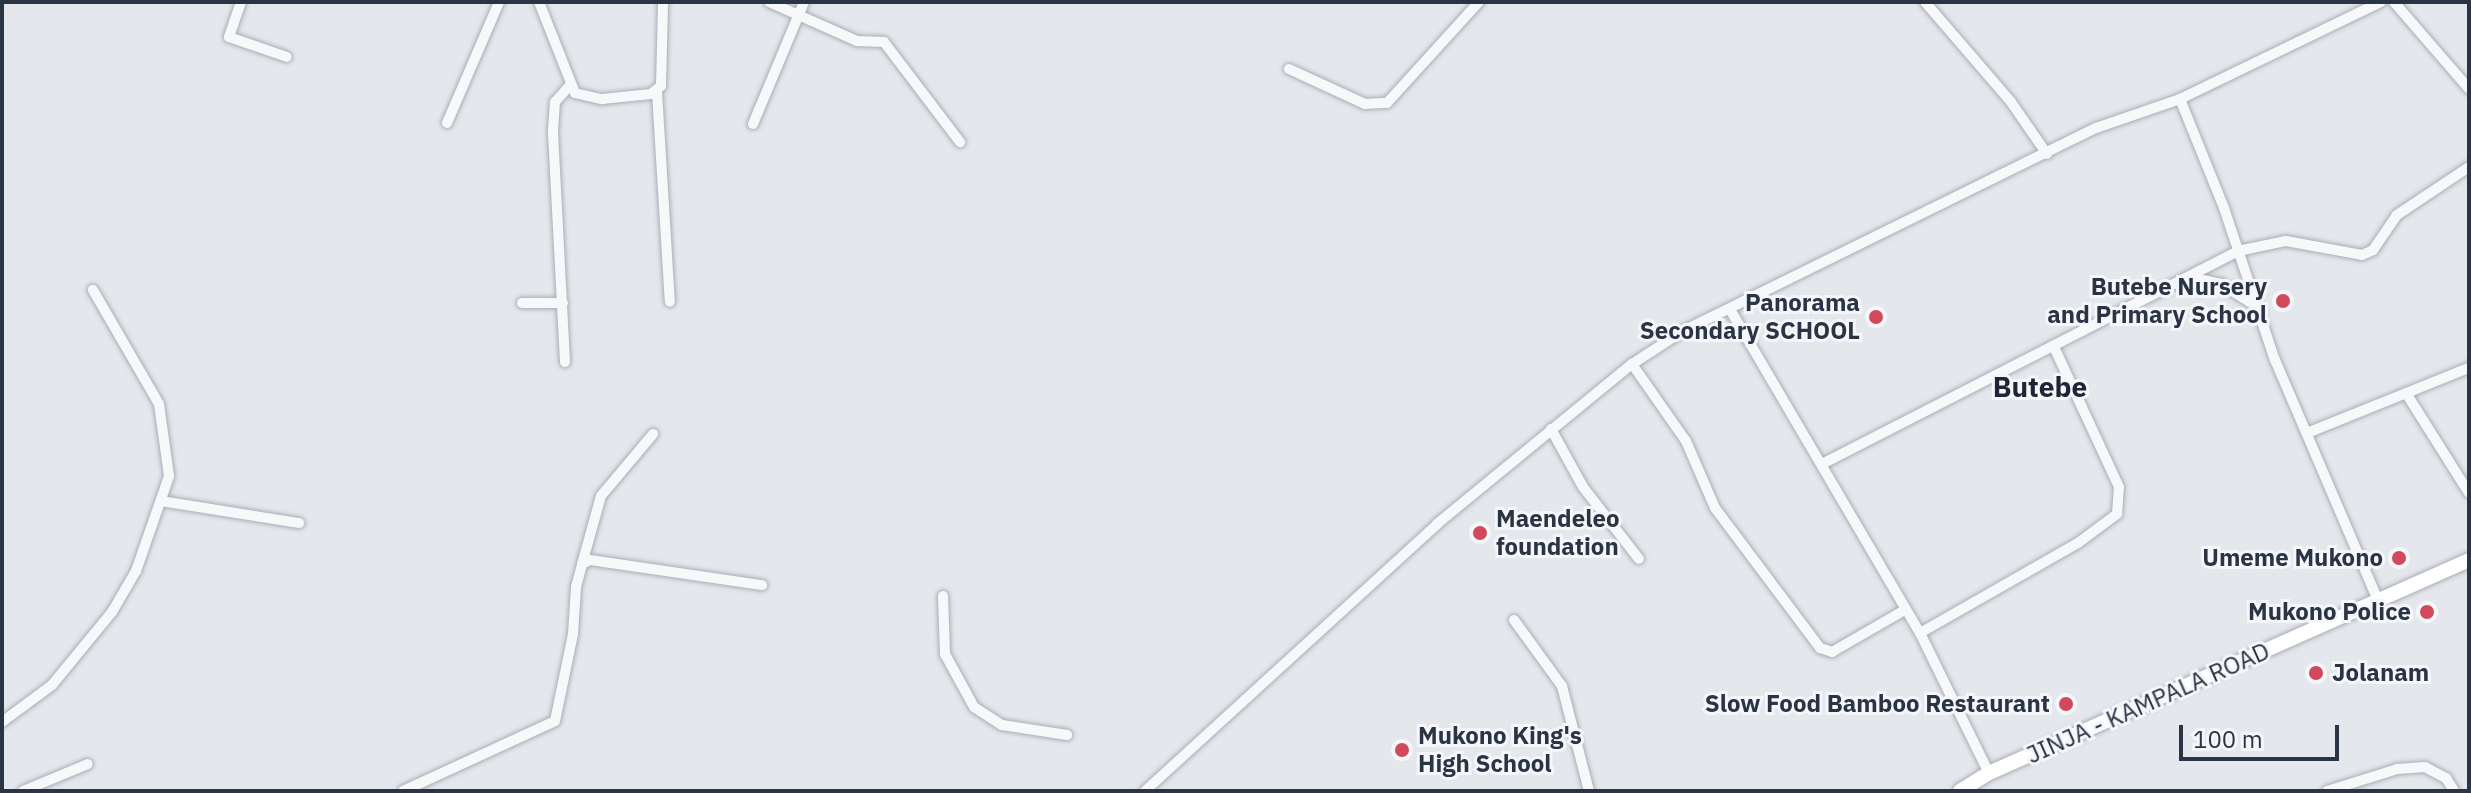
<!DOCTYPE html>
<html>
<head>
<meta charset="utf-8">
<style>
	body { margin:0 }
	#map { position:relative; width:2471px; height:793px; overflow:hidden; background:#e4e7ec; font-family:"IBM Plex Sans",sans-serif }
	div>[style] { position:absolute }
	[style*='--x'] { left:calc(var(--x)*1px); top:calc(var(--y)*1px); width:calc(var(--w)*1px); rotate:calc(var(--a)*1deg) }
	.roads { filter:drop-shadow(0 0 2px #a9aeb7) drop-shadow(0 0 2px #a9aeb7) }
	.minor>* { height:10px; margin:-5px; padding:0 5px; transform-origin:5px; border-radius:5px; background:#f7f8fa }
	.highway>* { height:14px; margin:-7px; padding:0 7px; transform-origin:7px; border-radius:7px; background:#fff }
	.dots>* { width:22px; height:22px; translate:-50% -50%; box-sizing:border-box; border:4px solid #f4f6f9; border-radius:50% }
	span { translate:-50% -50%; white-space:nowrap; text-align:center; line-height:1.15; -webkit-text-stroke:6px #f4f6f9; paint-order:stroke }
	.poi-label { font-size:24px; color:#2b3445; font-weight:700 }
	.right { translate:-100% -50%; text-align:right }
	.left { translate:0 -50%; text-align:left }
	.street-label { font-size:24px; color:#2b3445 }
	.quarter-label { font-size:28px; color:#1d2536; font-weight:700 }
	.frame { position:absolute; inset:0; border:4px solid #2b3445; pointer-events:none }
	.scale { position:absolute; left:2179px; top:725px; width:160px; height:36px; box-sizing:border-box; border:4px solid #2b3445; border-top:0; padding-left:10px; font-size:24px; line-height:28px; white-space:nowrap; color:#2b3445; -webkit-text-stroke:6px #f4f6f9; paint-order:stroke }
</style>
</head>
<body>
<div id="map">
	<div class="roads">
		<div class="minor">
			<i style="--x:241;--y:2;--w:37;--a:109"></i>
			<i style="--x:229;--y:37;--w:61;--a:19"></i>
			<i style="--x:539;--y:2;--w:98;--a:68.4"></i>
			<i style="--x:575;--y:93;--w:28;--a:13"></i>
			<i style="--x:602;--y:99;--w:49;--a:-5.8"></i>
			<i style="--x:651;--y:94;--w:13;--a:-39"></i>
			<i style="--x:661;--y:86;--w:84;--a:-88.6"></i>
			<i style="--x:769;--y:2;--w:96;--a:23.9"></i>
			<i style="--x:857;--y:41;--w:27;--a:2"></i>
			<i style="--x:884;--y:42;--w:126;--a:52.8"></i>
			<i style="--x:1925;--y:2;--w:132;--a:49.3"></i>
			<i style="--x:2011;--y:102;--w:63;--a:55.3"></i>
			<i style="--x:2394;--y:2;--w:115;--a:49.2"></i>
			<i style="--x:1289;--y:69;--w:84;--a:24.7"></i>
			<i style="--x:1365;--y:104;--w:22;--a:-3"></i>
			<i style="--x:1387;--y:103;--w:137;--a:-47.7"></i>
			<i style="--x:657;--y:92;--w:210;--a:86.5"></i>
			<i style="--x:2180;--y:99;--w:223;--a:-25.8"></i>
			<i style="--x:447;--y:123;--w:132;--a:-66.7"></i>
			<i style="--x:753;--y:124;--w:132;--a:-67.3"></i>
			<i style="--x:2189;--y:277;--w:33;--a:12"></i>
			<i style="--x:2221;--y:284;--w:39;--a:32"></i>
			<i style="--x:522;--y:303;--w:41;--a:0"></i>
			<i style="--x:1731;--y:311;--w:373;--a:59.6"></i>
			<i style="--x:1920;--y:633;--w:156;--a:63.8"></i>
			<i style="--x:565;--y:362;--w:232;--a:-93"></i>
			<i style="--x:553;--y:130;--w:28;--a:-86"></i>
			<i style="--x:555;--y:102;--w:24;--a:-48"></i>
			<i style="--x:1632;--y:364;--w:94;--a:55"></i>
			<i style="--x:1686;--y:441;--w:73;--a:66.6"></i>
			<i style="--x:1715;--y:508;--w:175;--a:53.1"></i>
			<i style="--x:1820;--y:648;--w:13;--a:18"></i>
			<i style="--x:1832;--y:652;--w:82;--a:-30"></i>
			<i style="--x:2406;--y:393;--w:118;--a:57.8"></i>
			<i style="--x:1551;--y:429;--w:66;--a:61.1"></i>
			<i style="--x:1583;--y:487;--w:91;--a:52.1"></i>
			<i style="--x:2307;--y:433;--w:175;--a:-21.9"></i>
			<i style="--x:1822;--y:464;--w:467;--a:-27.1"></i>
			<i style="--x:2238;--y:251;--w:49;--a:-11.8"></i>
			<i style="--x:2286;--y:241;--w:77;--a:10.4"></i>
			<i style="--x:2362;--y:255;--w:12;--a:-24"></i>
			<i style="--x:2373;--y:250;--w:42;--a:-55.6"></i>
			<i style="--x:2397;--y:215;--w:87;--a:-33.7"></i>
			<i style="--x:161;--y:501;--w:140;--a:9.1"></i>
			<i style="--x:582;--y:564;--w:71;--a:-74.4"></i>
			<i style="--x:601;--y:496;--w:81;--a:-50"></i>
			<i style="--x:943;--y:596;--w:58;--a:88"></i>
			<i style="--x:945;--y:654;--w:60;--a:61.3"></i>
			<i style="--x:974;--y:707;--w:33;--a:33"></i>
			<i style="--x:1002;--y:725;--w:66;--a:8.7"></i>
			<i style="--x:1514;--y:620;--w:82;--a:54"></i>
			<i style="--x:1562;--y:686;--w:108;--a:75.6"></i>
			<i style="--x:1920;--y:633;--w:182;--a:-29.7"></i>
			<i style="--x:2078;--y:543;--w:49;--a:-36.6"></i>
			<i style="--x:2117;--y:514;--w:27;--a:-86"></i>
			<i style="--x:2119;--y:487;--w:152;--a:-114.9"></i>
			<i style="--x:2;--y:722;--w:62;--a:-36.5"></i>
			<i style="--x:52;--y:685;--w:94;--a:-50.6"></i>
			<i style="--x:112;--y:612;--w:48;--a:-59.7"></i>
			<i style="--x:136;--y:571;--w:101;--a:-70.8"></i>
			<i style="--x:169;--y:476;--w:73;--a:-97.9"></i>
			<i style="--x:159;--y:404;--w:132;--a:-120.1"></i>
			<i style="--x:23;--y:791;--w:70;--a:-22.6"></i>
			<i style="--x:403;--y:791;--w:167;--a:-24.7"></i>
			<i style="--x:555;--y:721;--w:89;--a:-78.3"></i>
			<i style="--x:573;--y:634;--w:47;--a:-86.3"></i>
			<i style="--x:576;--y:587;--w:24;--a:-75"></i>
			<i style="--x:582;--y:564;--w:9;--a:-27"></i>
			<i style="--x:590;--y:560;--w:174;--a:8.3"></i>
			<i style="--x:1145;--y:791;--w:396;--a:-42.4"></i>
			<i style="--x:1437;--y:524;--w:252;--a:-39.4"></i>
			<i style="--x:1632;--y:364;--w:61;--a:-32.9"></i>
			<i style="--x:1683;--y:331;--w:460;--a:-26.2"></i>
			<i style="--x:2096;--y:128;--w:89;--a:-19"></i>
			<i style="--x:2180;--y:99;--w:118;--a:68"></i>
			<i style="--x:2224;--y:208;--w:160;--a:71.5"></i>
			<i style="--x:2275;--y:360;--w:261;--a:66.8"></i>
			<i style="--x:2327;--y:791;--w:73;--a:-17.4"></i>
			<i style="--x:2397;--y:769;--w:28;--a:-4"></i>
			<i style="--x:2425;--y:767;--w:24;--a:28"></i>
			<i style="--x:2446;--y:778;--w:15;--a:58"></i>
		</div>
		<div class="highway">
			<i style="--x:1960;--y:791;--w:34;--a:-32"></i>
			<i style="--x:1989;--y:773;--w:525;--a:-23.93"></i>
		</div>
	</div>
	<div class="dots">
		<i style="left:2283px;top:301px;background:#d1495b"></i>
		<i style="left:1876px;top:317px;background:#d1495b"></i>
		<i style="left:1480px;top:533px;background:#d1495b"></i>
		<i style="left:2399px;top:558px;background:#d1495b"></i>
		<i style="left:2427px;top:612px;background:#d1495b"></i>
		<i style="left:2316px;top:673px;background:#d1495b"></i>
		<i style="left:2066px;top:704px;background:#d1495b"></i>
		<i style="left:1402px;top:750px;background:#d1495b"></i>
	</div>
	<div class="poi-label">
		<span class="right" style="left:2267px;top:301px">Butebe Nursery<br>and Primary School</span>
		<span class="right" style="left:1860px;top:317px">Panorama<br>Secondary SCHOOL</span>
		<span class="left" style="left:1496px;top:533px">Maendeleo<br>foundation</span>
		<span class="right" style="left:2383px;top:558px">Umeme Mukono</span>
		<span class="right" style="left:2411px;top:612px">Mukono Police</span>
		<span class="left" style="left:2332px;top:673px">Jolanam</span>
		<span class="right" style="left:2050px;top:704px">Slow Food Bamboo Restaurant</span>
		<span class="left" style="left:1418px;top:750px">Mukono King's<br>High School</span>
	</div>
	<div class="street-label">
		<span style="left:2148px;top:703px;rotate:-24deg">JINJA - KAMPALA ROAD</span>
	</div>
	<div class="quarter-label">
		<span style="left:2040px;top:387px">Butebe</span>
	</div>
	<div class="frame"></div>
	<div class="scale">100 m</div>
</div>
</body>
</html>
